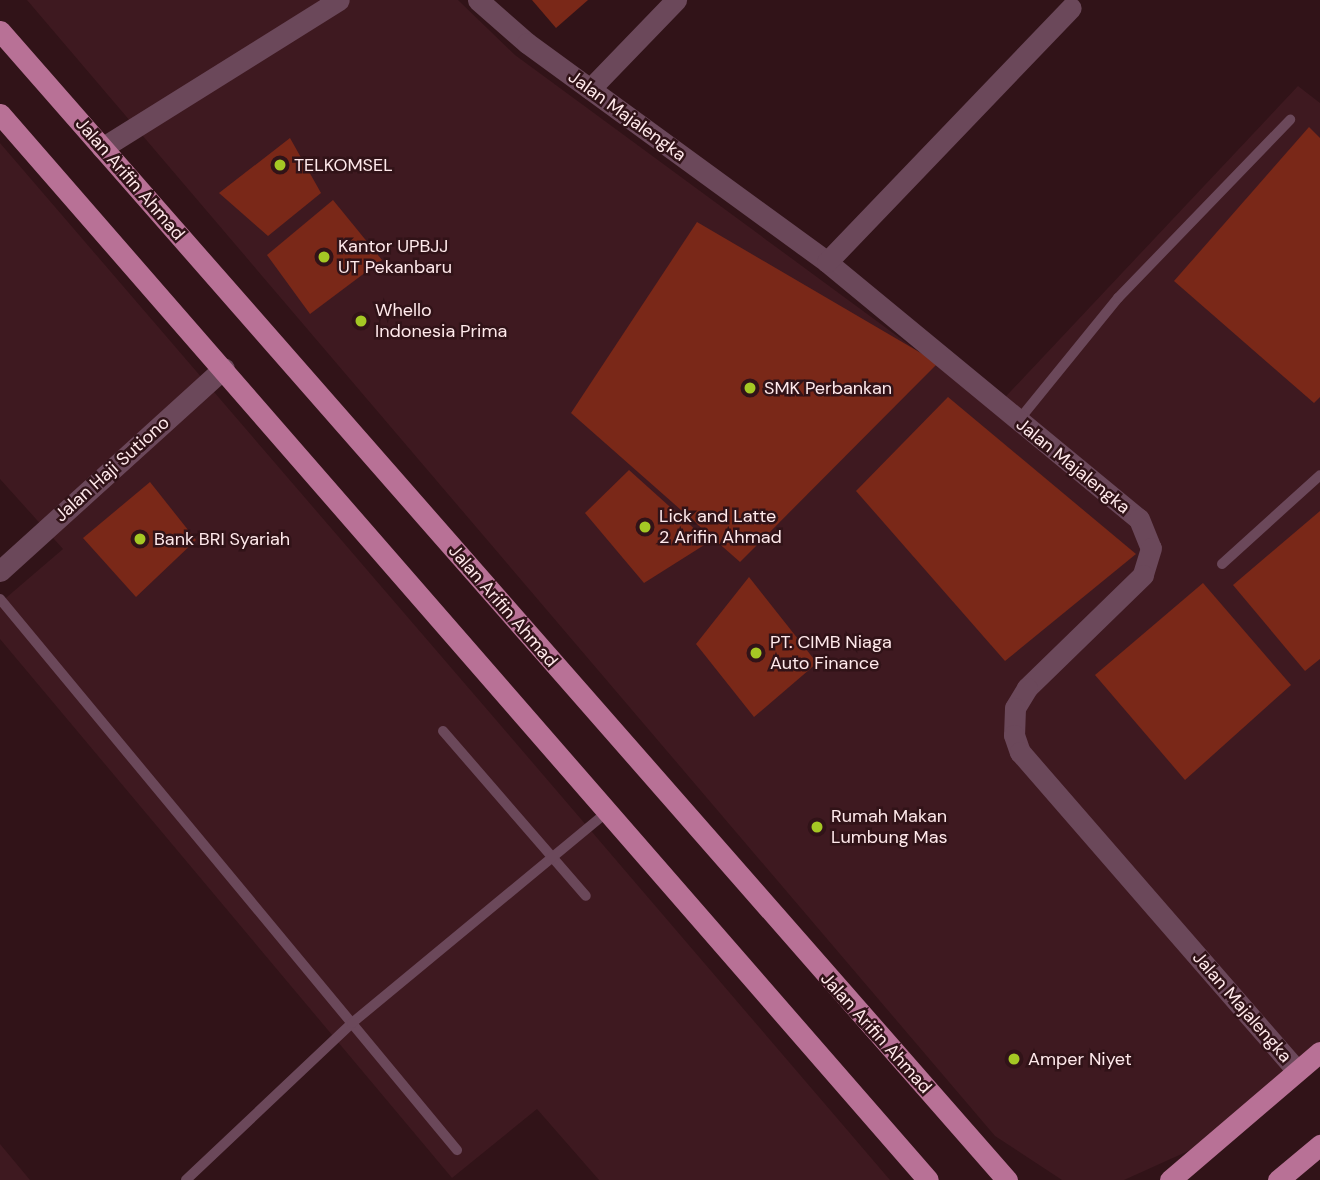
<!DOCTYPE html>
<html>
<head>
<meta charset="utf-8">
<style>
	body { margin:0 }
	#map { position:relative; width:1320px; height:1180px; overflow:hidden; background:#311318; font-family:"DM Sans",sans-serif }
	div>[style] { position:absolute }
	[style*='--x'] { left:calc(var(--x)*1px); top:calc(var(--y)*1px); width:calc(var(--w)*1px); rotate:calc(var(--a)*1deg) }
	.built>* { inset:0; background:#3e1920 }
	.building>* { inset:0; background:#7a2818 }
	.service>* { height:10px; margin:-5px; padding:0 5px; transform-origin:5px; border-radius:5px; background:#6b485a }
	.minor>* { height:21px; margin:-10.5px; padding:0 10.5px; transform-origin:10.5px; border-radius:10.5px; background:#6b485a }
	.primary>* { height:21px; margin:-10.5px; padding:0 10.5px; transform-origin:10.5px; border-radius:10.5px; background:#b87196 }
	.dots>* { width:19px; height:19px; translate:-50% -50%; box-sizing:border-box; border:4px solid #311318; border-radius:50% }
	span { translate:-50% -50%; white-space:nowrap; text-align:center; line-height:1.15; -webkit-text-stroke:5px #311318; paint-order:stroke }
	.street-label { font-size:18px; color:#ffe9eb }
	.poi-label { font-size:18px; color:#ffe9eb }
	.left { translate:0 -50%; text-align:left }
</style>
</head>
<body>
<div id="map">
	<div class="built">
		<i style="clip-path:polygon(27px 0,458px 0,515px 55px,995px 408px,1298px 86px,1320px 103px,1320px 1042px,1195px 1148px,1124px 1180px,1062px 1180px,995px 1136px)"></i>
		<i style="clip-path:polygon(0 143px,509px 735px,890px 1180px,599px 1180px,537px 1109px,452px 1178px,0 639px,0 603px,63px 549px,0 479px)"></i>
		<i style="clip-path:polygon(0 1144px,30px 1180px,0 1180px)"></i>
	</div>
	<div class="building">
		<i style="clip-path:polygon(532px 0,588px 0,556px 28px)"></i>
		<i style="clip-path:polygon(1309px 127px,1320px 138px,1320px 397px,1314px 403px,1174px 281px)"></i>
		<i style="clip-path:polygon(290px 138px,321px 193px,268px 236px,219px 193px)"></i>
		<i style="clip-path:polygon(333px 200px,382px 260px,310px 314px,267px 255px)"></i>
		<i style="clip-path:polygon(697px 222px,938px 363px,740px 562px,571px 413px)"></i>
		<i style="clip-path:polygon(948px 397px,1136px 554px,1005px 661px,856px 491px)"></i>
		<i style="clip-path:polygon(629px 470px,709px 542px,644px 583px,585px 513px)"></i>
		<i style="clip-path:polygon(150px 482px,196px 540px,136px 597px,83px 538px)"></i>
		<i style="clip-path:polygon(1320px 511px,1320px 659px,1305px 671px,1233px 585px)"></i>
		<i style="clip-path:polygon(749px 577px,817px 663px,754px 717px,696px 644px)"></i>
		<i style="clip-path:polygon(1203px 583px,1291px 685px,1185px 780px,1095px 675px)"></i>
	</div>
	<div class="service">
		<i style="--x:1018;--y:421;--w:159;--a:-50.9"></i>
		<i style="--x:1118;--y:298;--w:248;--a:-46"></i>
		<i style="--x:1222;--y:564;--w:132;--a:-42.2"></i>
		<i style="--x:0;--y:599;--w:716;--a:50.33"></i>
		<i style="--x:443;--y:731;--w:218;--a:49.1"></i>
		<i style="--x:186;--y:1180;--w:228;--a:-43.4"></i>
		<i style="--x:352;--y:1023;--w:331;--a:-39.6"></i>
	</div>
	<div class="minor">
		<i style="--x:478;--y:0;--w:65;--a:41.3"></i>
		<i style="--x:527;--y:43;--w:371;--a:36.1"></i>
		<i style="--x:827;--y:262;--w:404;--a:39.5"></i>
		<i style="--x:1139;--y:519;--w:31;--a:68"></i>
		<i style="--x:1151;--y:548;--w:28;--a:107"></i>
		<i style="--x:1143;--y:575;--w:162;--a:135.8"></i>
		<i style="--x:1027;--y:688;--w:23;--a:121"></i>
		<i style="--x:1015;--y:708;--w:27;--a:92"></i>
		<i style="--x:1014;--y:735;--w:18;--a:71"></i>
		<i style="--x:1020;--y:752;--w:422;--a:49"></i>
		<i style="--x:590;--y:89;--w:124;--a:-46"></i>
		<i style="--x:102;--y:148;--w:279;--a:-32"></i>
		<i style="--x:827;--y:262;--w:352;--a:-46.2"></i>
		<i style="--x:0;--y:571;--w:302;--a:-42.2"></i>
	</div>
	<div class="primary">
		<i style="--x:0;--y:31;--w:1528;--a:48.77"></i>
		<i style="--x:0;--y:114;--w:1413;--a:48.96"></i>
		<i style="--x:1170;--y:1180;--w:197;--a:-40.5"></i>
		<i style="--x:1278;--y:1180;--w:55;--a:-39.8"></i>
	</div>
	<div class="dots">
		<i style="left:280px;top:165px;background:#a5c824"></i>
		<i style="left:324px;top:257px;background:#a5c824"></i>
		<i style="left:361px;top:321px;background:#a5c824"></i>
		<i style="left:750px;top:388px;background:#a5c824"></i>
		<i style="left:645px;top:527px;background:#a5c824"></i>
		<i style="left:140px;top:539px;background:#a5c824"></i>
		<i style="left:756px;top:653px;background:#a5c824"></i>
		<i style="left:817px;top:827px;background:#a5c824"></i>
		<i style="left:1014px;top:1059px;background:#a5c824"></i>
	</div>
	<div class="street-label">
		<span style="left:627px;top:116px;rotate:36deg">Jalan Majalengka</span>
		<span style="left:130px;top:179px;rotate:49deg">Jalan Arifin Ahmad</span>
		<span style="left:1073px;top:466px;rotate:39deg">Jalan Majalengka</span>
		<span style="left:112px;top:469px;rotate:-42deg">Jalan Haji Sutiono</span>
		<span style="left:503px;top:606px;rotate:49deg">Jalan Arifin Ahmad</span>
		<span style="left:1242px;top:1007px;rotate:49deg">Jalan Majalengka</span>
		<span style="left:876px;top:1033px;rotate:48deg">Jalan Arifin Ahmad</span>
	</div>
	<div class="poi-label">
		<span class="left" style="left:294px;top:165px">TELKOMSEL</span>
		<span class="left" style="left:338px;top:257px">Kantor UPBJJ<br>UT Pekanbaru</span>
		<span class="left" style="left:375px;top:321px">Whello<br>Indonesia Prima</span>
		<span class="left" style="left:764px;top:388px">SMK Perbankan</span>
		<span class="left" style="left:659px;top:527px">Lick and Latte<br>2 Arifin Ahmad</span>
		<span class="left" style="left:154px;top:539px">Bank BRI Syariah</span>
		<span class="left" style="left:770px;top:653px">PT. CIMB Niaga<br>Auto Finance</span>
		<span class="left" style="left:831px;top:827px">Rumah Makan<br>Lumbung Mas</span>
		<span class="left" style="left:1028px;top:1059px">Amper Niyet</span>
	</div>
</div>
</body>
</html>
